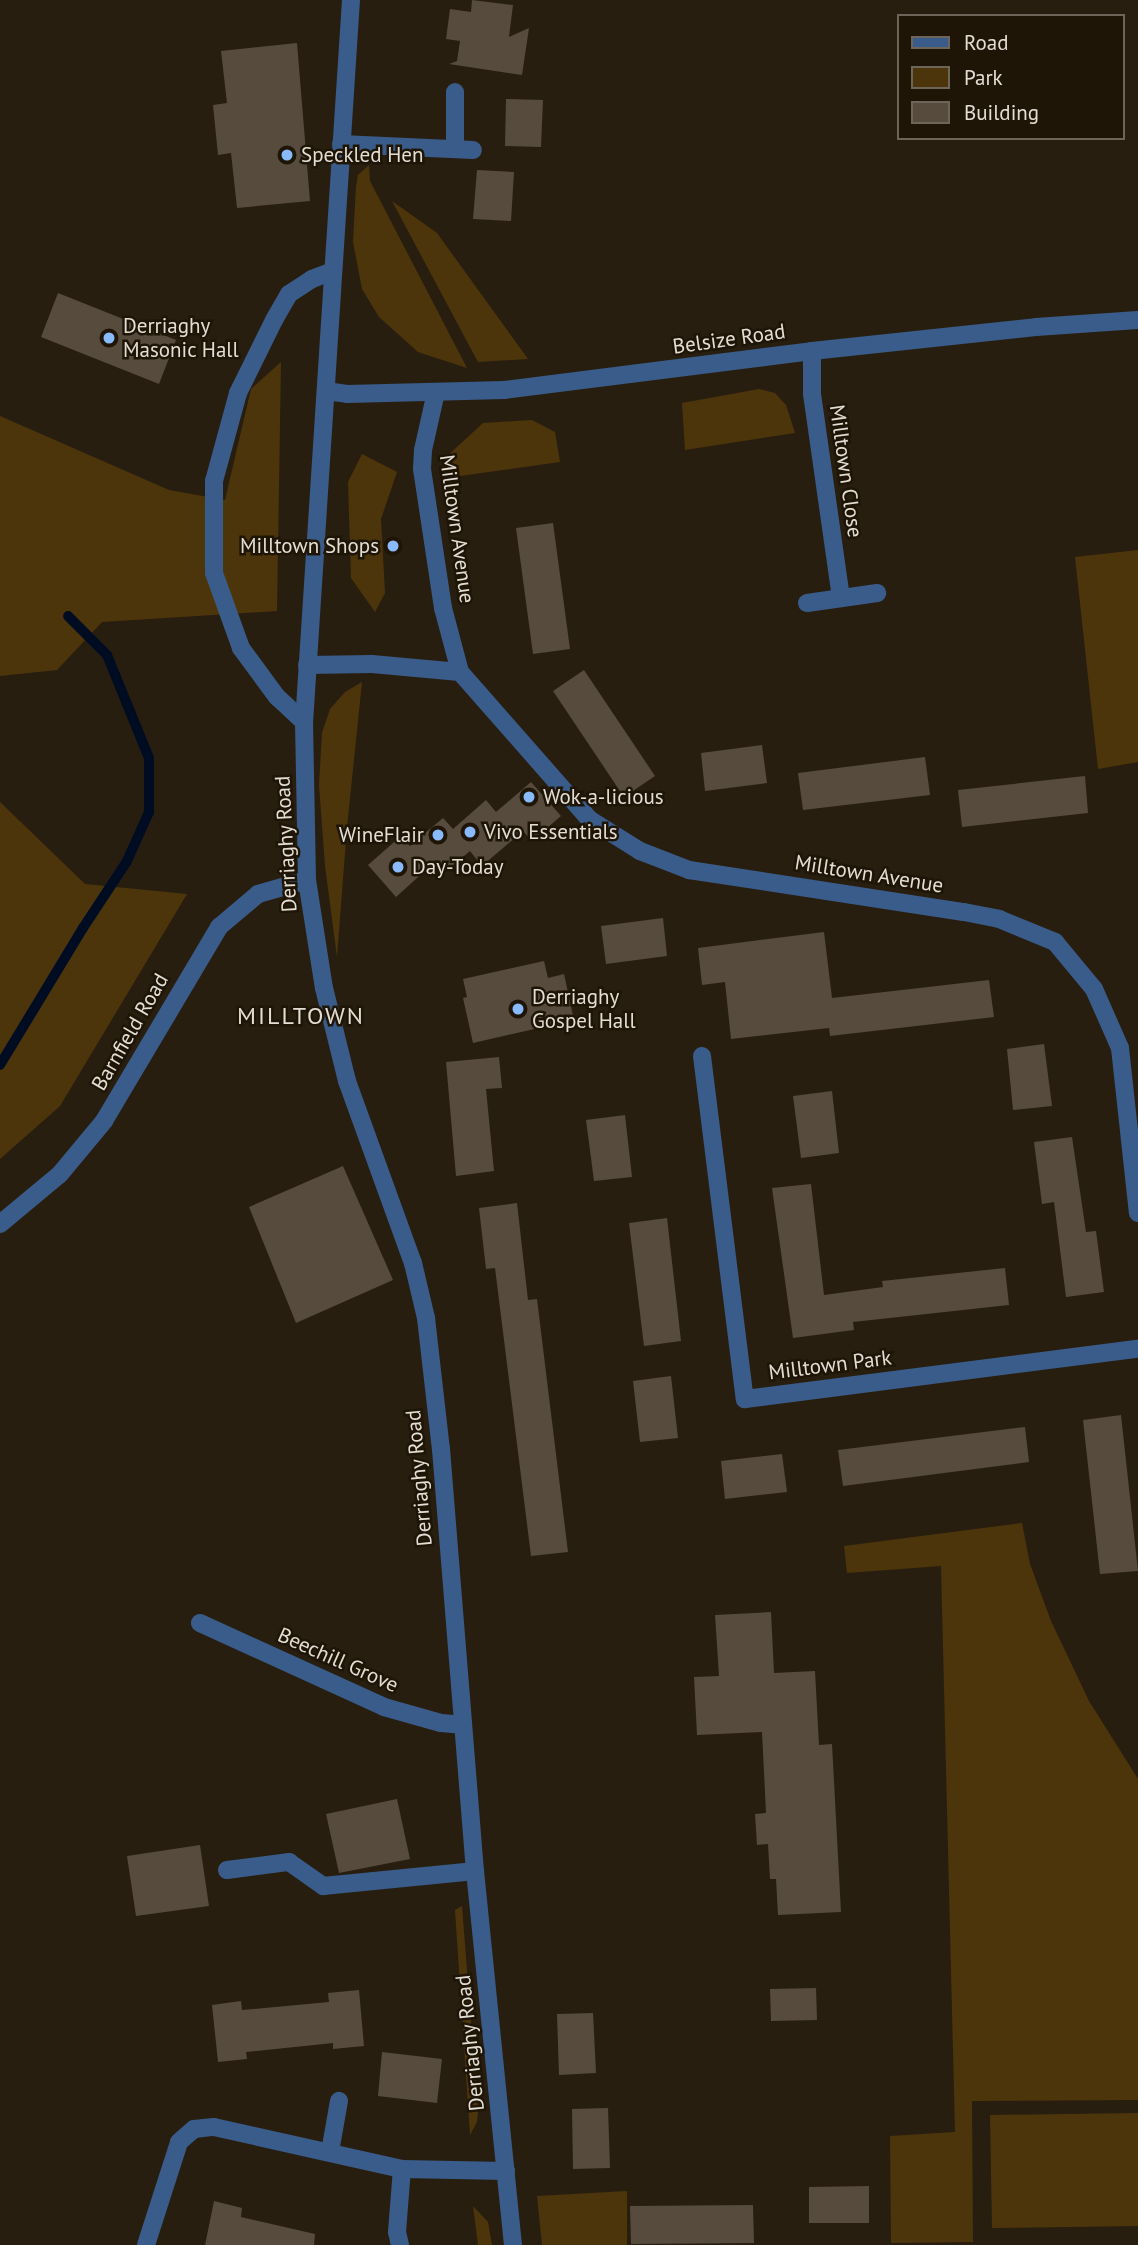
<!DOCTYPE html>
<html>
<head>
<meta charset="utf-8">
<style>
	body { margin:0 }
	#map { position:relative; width:1138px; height:2245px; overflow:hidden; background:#281e10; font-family:"PT Sans",sans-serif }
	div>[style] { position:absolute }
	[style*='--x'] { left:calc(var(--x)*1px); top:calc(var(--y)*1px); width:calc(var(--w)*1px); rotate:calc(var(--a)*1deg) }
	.green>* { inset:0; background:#4d350b }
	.stream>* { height:10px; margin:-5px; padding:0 5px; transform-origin:5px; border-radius:5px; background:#000c22 }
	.building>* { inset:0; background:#564b3c }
	.minor>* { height:18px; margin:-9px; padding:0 9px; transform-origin:9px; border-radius:9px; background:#3a5c8a }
	.tertiary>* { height:18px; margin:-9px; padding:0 9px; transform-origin:9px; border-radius:9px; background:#3a5c8a }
	.dots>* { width:19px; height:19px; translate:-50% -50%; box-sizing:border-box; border:4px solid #1e1507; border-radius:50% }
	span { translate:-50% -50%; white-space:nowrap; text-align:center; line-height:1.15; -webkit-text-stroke:5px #1e1507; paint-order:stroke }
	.poi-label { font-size:21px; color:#e3ddd4 }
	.left { translate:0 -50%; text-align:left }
	.right { translate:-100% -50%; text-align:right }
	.street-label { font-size:21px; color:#e3ddd4 }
	.quarter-label { font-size:24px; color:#e3ddd4; letter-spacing:2px }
	.legend { position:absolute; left:897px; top:14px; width:228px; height:126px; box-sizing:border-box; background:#1e1507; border:2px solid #6d6559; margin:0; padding:9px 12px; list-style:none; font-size:21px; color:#e3ddd4 }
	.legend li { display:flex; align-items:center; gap:14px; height:35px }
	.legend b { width:35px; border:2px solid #6d6559 }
</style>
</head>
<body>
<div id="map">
	<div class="green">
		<i style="clip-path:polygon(369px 165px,370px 181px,467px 368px,418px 352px,379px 317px,362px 289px,353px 242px,356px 186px,358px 175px)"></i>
		<i style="clip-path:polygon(392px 201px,437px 233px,528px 359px,478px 362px)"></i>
		<i style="clip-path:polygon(281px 362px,277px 611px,102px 622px,57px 670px,0 676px,0 416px,169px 490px,225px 500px,251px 389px)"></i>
		<i style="clip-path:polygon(759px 389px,775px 393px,786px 405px,795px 433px,685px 450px,682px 403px)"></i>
		<i style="clip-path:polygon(532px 420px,555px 432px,560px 462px,446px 478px,445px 458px,483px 423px)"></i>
		<i style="clip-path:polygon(362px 454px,397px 472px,381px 519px,385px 593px,375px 612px,351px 578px,348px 482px)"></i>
		<i style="clip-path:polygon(1138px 550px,1138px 762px,1098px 769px,1075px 557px)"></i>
		<i style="clip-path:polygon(362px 682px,347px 827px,337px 957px,325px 866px,319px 785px,322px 733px,330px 709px,345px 692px)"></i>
		<i style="clip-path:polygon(0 802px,85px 884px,187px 894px,60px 1106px,0 1159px)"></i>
		<i style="clip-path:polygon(1022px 1523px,1030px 1564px,1051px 1621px,1089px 1701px,1138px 1779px,1138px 2100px,972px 2101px,973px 2242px,891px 2243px,890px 2136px,955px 2132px,941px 1566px,847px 1573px,844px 1546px)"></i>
		<i style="clip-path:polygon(462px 1906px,478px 2111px,477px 2122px,470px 2135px,455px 1910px)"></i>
		<i style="clip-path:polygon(1138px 2113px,1138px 2226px,992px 2228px,990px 2115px)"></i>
		<i style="clip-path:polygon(627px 2191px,627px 2245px,542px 2245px,537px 2196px)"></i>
		<i style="clip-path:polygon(473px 2206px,488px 2222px,492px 2245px,478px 2245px)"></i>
	</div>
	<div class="stream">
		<i style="--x:0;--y:1065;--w:160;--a:-58.8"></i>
		<i style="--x:83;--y:928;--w:80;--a:-56.7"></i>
		<i style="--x:127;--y:861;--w:54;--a:-65.8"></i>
		<i style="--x:149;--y:812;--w:54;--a:-90"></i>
		<i style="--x:149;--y:758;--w:111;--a:-112.2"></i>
		<i style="--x:107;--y:655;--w:55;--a:-135"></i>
	</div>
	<div class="building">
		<i style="clip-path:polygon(472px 0,513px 5px,509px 37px,529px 28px,522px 75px,449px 64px,457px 61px,460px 41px,446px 39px,450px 9px,471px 12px)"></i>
		<i style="clip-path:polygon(297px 43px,310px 201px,237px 208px,231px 153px,218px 155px,213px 105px,227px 103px,221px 51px)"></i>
		<i style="clip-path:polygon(506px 99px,543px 100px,541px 147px,505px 146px)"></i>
		<i style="clip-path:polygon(477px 170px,514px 172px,511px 221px,473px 219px)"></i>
		<i style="clip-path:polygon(58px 293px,176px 340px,159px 384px,41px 337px)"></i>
		<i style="clip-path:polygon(553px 523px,570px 649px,533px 654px,516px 528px)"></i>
		<i style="clip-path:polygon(584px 670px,655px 776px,624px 797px,553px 691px)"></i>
		<i style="clip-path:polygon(762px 745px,767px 783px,705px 791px,701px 753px)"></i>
		<i style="clip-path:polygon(925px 757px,930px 795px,803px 810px,798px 773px)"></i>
		<i style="clip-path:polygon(1085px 776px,1088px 813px,962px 827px,958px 790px)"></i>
		<i style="clip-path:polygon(531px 782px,561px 816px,532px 841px,523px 831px,482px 866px,470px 851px,446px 871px,437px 860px,396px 897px,368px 865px,401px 836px,410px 846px,443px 818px,453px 829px,486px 800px,496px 812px)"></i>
		<i style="clip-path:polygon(663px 918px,667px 956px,606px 964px,601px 926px)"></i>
		<i style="clip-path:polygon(824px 932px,832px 998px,989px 980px,994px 1017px,830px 1036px,829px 1028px,731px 1039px,725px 982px,702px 985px,698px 948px)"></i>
		<i style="clip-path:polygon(544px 961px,548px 978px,564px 974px,574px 1020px,473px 1043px,463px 998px,467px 997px,463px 979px)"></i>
		<i style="clip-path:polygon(1044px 1044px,1052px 1106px,1013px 1110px,1007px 1049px)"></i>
		<i style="clip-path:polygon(499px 1057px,502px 1088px,486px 1089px,494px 1171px,456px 1176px,446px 1062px)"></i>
		<i style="clip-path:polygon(832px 1091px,839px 1153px,801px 1158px,793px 1096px)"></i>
		<i style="clip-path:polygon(625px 1115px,632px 1177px,594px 1181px,586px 1120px)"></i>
		<i style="clip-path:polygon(1072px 1137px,1086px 1232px,1096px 1231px,1104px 1292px,1066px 1297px,1054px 1202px,1042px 1204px,1034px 1142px)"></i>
		<i style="clip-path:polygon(343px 1166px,393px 1280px,296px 1323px,249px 1207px)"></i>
		<i style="clip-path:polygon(811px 1184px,824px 1295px,883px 1287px,882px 1281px,1005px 1268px,1009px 1305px,853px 1322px,854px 1330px,793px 1338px,772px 1188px)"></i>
		<i style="clip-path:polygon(517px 1203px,528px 1300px,537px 1299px,568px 1552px,531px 1556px,495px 1268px,486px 1269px,479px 1208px)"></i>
		<i style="clip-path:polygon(667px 1218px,681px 1341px,644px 1346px,629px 1223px)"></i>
		<i style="clip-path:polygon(671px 1376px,678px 1438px,640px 1442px,633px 1381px)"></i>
		<i style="clip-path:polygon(1121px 1415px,1138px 1571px,1100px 1574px,1083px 1420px)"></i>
		<i style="clip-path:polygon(1025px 1427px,1029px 1462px,843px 1486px,838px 1450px)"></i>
		<i style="clip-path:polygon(782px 1454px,787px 1492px,725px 1499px,721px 1461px)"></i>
		<i style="clip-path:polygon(771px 1612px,774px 1673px,815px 1671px,819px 1745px,832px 1744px,841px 1912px,778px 1915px,776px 1879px,770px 1879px,768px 1844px,757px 1845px,755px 1814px,766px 1813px,762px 1732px,697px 1735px,694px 1677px,719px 1676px,715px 1615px)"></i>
		<i style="clip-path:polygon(397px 1799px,410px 1859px,339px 1873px,326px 1814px)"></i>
		<i style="clip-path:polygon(200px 1845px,209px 1906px,136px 1916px,127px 1856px)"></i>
		<i style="clip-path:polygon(816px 1988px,817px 2020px,771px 2021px,770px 1989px)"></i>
		<i style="clip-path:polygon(359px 1990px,364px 2046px,333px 2049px,333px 2043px,246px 2052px,247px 2059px,218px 2062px,212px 2005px,241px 2001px,242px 2010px,329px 2002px,328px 1993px)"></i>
		<i style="clip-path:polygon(593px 2013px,596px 2073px,559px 2075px,557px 2014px)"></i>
		<i style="clip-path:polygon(382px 2052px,442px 2059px,437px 2103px,378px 2096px)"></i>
		<i style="clip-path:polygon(608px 2108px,610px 2168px,573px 2169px,572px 2109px)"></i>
		<i style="clip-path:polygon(869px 2186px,869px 2223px,809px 2223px,809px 2187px)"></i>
		<i style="clip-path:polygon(214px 2201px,242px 2208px,241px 2217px,315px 2234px,314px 2245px,205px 2245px)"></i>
		<i style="clip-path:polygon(753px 2205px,754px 2243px,631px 2244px,630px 2206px)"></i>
	</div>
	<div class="minor">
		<i style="--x:341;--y:144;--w:132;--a:2.6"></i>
		<i style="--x:455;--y:149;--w:57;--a:-90"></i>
		<i style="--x:812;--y:351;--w:43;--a:90"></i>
		<i style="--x:812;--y:394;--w:206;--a:81.9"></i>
		<i style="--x:436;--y:392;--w:59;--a:102.6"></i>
		<i style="--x:423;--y:450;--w:19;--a:93"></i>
		<i style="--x:422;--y:469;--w:141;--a:81.4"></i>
		<i style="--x:443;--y:608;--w:66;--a:75.1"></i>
		<i style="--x:807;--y:603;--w:71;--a:-8.1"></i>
		<i style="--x:307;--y:665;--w:65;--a:-0.9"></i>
		<i style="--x:372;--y:664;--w:88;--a:5.2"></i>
		<i style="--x:460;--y:672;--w:196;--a:48.7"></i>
		<i style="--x:589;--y:819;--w:60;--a:32.1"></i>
		<i style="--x:640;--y:851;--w:53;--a:21.2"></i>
		<i style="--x:689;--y:870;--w:278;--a:8.7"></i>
		<i style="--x:964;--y:912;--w:36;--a:11"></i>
		<i style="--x:999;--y:919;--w:61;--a:22.3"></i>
		<i style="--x:1055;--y:942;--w:61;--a:50.3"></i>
		<i style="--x:1094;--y:989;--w:64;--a:66.2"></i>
		<i style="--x:1120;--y:1048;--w:166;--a:83.8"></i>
		<i style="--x:304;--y:722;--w:37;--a:-137"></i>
		<i style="--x:277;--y:697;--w:61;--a:-126.3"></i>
		<i style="--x:241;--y:648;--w:80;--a:-109.8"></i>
		<i style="--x:214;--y:573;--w:92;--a:-90"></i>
		<i style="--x:214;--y:481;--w:91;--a:-74.7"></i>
		<i style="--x:238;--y:393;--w:81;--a:-63.7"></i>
		<i style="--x:274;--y:320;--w:30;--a:-60"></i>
		<i style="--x:289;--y:294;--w:27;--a:-33"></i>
		<i style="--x:312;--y:279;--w:22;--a:-21"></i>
		<i style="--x:702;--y:1056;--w:346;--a:82.9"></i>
		<i style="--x:745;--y:1399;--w:396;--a:-7.3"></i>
		<i style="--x:0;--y:1224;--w:78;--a:-39.8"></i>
		<i style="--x:60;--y:1174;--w:69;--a:-50.3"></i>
		<i style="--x:104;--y:1121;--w:226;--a:-59.3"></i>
		<i style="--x:219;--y:927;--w:51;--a:-40.2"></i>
		<i style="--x:258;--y:894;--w:51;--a:-15.9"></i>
		<i style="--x:200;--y:1623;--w:202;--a:24.5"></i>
		<i style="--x:384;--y:1707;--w:59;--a:15.7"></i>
		<i style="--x:441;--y:1723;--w:21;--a:5"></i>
		<i style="--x:227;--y:1870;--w:63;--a:-7.4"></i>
		<i style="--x:289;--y:1862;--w:42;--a:35.2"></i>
		<i style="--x:323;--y:1886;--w:153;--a:-5.6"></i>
		<i style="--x:330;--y:2152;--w:52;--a:-80"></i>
		<i style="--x:146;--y:2245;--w:108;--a:-72.2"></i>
		<i style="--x:179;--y:2142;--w:20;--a:-41"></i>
		<i style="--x:194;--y:2129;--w:20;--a:-6"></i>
		<i style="--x:214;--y:2127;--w:193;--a:12.6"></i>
		<i style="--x:402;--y:2169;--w:104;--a:1.1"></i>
		<i style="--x:400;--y:2245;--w:13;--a:-103"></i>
		<i style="--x:397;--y:2232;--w:63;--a:-85.5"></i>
	</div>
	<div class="tertiary">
		<i style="--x:351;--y:0;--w:724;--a:93.72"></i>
		<i style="--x:304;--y:722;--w:158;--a:88.9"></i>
		<i style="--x:307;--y:880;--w:109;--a:81.1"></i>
		<i style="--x:324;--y:988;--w:96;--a:76.1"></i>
		<i style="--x:347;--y:1081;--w:194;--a:70.1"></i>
		<i style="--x:413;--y:1263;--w:57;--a:76.7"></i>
		<i style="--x:426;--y:1318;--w:132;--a:83.5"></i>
		<i style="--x:441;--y:1449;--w:423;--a:85.4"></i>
		<i style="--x:475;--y:1871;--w:376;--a:84.2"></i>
		<i style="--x:326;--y:391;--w:21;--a:8"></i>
		<i style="--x:347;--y:394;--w:157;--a:-1.5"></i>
		<i style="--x:504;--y:390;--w:310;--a:-7.2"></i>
		<i style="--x:812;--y:351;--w:225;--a:-6.1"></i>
		<i style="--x:1036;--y:327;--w:102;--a:-3.9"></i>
	</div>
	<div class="dots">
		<i style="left:287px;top:155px;background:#89bafc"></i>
		<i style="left:109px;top:338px;background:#89bafc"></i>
		<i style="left:393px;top:546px;background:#89bafc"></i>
		<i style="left:529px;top:797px;background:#89bafc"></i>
		<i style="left:470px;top:832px;background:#89bafc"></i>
		<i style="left:438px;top:835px;background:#89bafc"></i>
		<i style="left:398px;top:867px;background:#89bafc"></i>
		<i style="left:518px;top:1009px;background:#89bafc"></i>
	</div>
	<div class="poi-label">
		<span class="left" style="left:301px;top:155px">Speckled Hen</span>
		<span class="left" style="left:123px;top:338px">Derriaghy<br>Masonic Hall</span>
		<span class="right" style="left:379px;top:546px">Milltown Shops</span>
		<span class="left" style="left:543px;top:797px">Wok-a-licious</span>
		<span class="left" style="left:484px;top:832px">Vivo Essentials</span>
		<span class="right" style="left:424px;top:835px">WineFlair</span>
		<span class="left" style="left:412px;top:867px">Day-Today</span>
		<span class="left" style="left:532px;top:1009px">Derriaghy<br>Gospel Hall</span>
	</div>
	<div class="street-label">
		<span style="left:729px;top:339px;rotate:-8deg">Belsize Road</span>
		<span style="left:846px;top:471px;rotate:82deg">Milltown Close</span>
		<span style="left:457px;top:529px;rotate:82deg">Milltown Avenue</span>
		<span style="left:286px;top:844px;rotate:-93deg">Derriaghy Road</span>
		<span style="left:869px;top:874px;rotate:9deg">Milltown Avenue</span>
		<span style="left:130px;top:1032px;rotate:-60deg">Barnfield Road</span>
		<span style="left:830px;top:1365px;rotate:-7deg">Milltown Park</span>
		<span style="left:419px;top:1478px;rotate:-95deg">Derriaghy Road</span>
		<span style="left:338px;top:1660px;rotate:24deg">Beechill Grove</span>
		<span style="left:470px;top:2043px;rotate:-96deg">Derriaghy Road</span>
	</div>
	<div class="quarter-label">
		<span style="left:301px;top:1016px">MILLTOWN</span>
	</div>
	<ul class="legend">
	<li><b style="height:9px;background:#3a5c8a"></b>Road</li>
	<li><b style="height:19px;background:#4d350b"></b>Park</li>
	<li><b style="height:19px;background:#564b3c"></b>Building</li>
	</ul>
</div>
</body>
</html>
